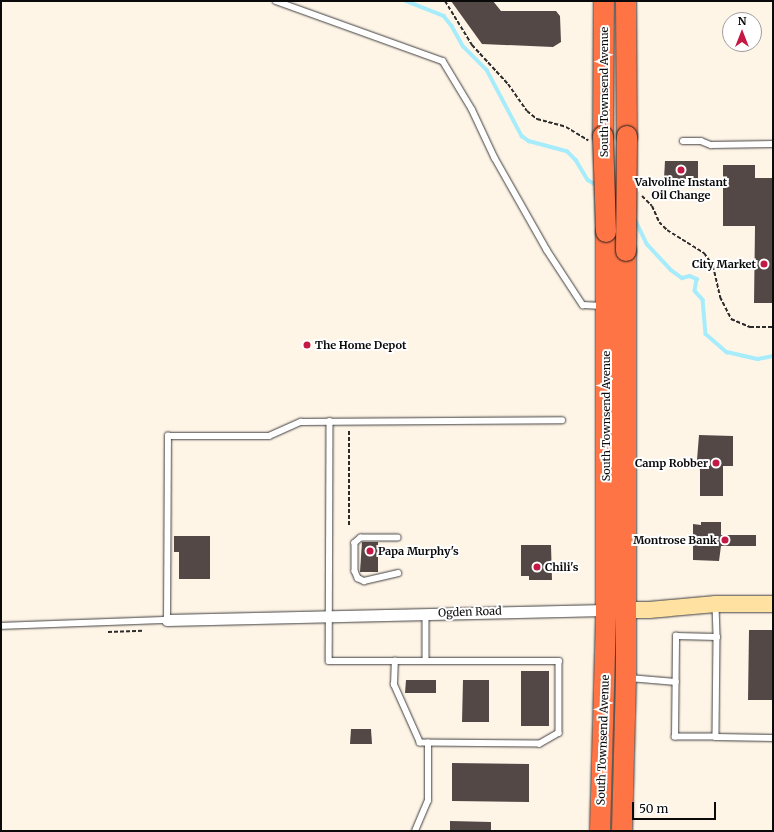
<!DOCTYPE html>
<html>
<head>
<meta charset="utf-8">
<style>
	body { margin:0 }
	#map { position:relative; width:774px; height:832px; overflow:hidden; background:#fff5e7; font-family:Merriweather,serif }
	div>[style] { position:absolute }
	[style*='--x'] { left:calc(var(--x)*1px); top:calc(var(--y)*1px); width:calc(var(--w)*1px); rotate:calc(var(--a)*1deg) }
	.stream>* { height:3.5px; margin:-1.75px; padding:0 1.75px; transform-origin:1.75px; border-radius:1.75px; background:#a7ecfb }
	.building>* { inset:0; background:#534846 }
	.path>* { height:2px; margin-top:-1px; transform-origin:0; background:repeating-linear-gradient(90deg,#2c2c2c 0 4px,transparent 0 6px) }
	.roads { filter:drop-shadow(0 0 1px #3d3d3d) drop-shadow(0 0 1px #3d3d3d) }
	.lane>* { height:5.5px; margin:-2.75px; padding:0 2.75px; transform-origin:2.75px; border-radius:2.75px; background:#fff }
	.street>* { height:11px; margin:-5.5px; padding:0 5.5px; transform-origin:5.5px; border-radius:5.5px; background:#fff }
	.secondary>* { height:16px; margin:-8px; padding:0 8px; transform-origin:8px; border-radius:8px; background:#ffe2a2 }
	.highway>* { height:20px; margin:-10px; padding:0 10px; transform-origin:10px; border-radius:10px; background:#ff7445 }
	.bridges { filter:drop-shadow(0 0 1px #1b1b1b) drop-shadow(0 0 1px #1b1b1b) }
	.highway-bridge>* { height:20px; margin:-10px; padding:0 10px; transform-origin:10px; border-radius:10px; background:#ff7445 }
	.dots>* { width:11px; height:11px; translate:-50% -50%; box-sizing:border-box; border:2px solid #fff; border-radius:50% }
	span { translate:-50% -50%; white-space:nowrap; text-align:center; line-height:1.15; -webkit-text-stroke:4px #fff; paint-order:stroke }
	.street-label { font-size:11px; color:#0a0a0a }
	.poi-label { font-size:11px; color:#0a0a0a; font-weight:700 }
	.right { translate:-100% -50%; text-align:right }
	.left { translate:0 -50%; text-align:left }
	.frame { position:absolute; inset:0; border:2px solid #0a0a0a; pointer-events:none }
	.north { position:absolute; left:722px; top:12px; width:40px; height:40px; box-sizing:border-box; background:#fff; border:1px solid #9d9d9d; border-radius:50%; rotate:0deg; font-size:11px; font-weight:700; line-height:16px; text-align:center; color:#0a0a0a }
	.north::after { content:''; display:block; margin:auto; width:14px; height:18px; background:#c31944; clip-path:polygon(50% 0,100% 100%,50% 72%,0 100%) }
	.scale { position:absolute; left:632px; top:802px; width:84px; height:18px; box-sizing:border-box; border:2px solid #0a0a0a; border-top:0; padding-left:5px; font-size:12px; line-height:14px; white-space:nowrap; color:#0a0a0a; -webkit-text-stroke:3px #fff; paint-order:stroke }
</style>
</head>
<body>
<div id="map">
	<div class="stream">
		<i style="--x:406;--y:1;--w:41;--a:21.5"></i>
		<i style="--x:444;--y:16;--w:13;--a:51"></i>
		<i style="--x:452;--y:26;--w:23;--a:61"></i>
		<i style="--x:463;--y:46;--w:34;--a:45"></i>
		<i style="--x:487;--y:70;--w:75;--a:62.1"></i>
		<i style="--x:522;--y:136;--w:9;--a:36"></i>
		<i style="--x:529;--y:141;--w:39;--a:15"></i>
		<i style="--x:567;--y:151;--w:13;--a:45"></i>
		<i style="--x:576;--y:160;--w:23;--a:59"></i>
		<i style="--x:588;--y:180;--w:12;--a:31"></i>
		<i style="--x:634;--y:217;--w:30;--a:64"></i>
		<i style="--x:647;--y:244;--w:35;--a:47"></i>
		<i style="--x:671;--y:270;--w:14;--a:36"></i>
		<i style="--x:682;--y:278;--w:8;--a:-14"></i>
		<i style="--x:690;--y:276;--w:8;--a:23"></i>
		<i style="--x:697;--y:279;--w:12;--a:99"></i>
		<i style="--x:695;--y:291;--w:12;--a:48"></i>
		<i style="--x:703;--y:300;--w:34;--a:85"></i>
		<i style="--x:706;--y:334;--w:28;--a:41"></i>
		<i style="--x:727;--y:352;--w:32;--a:13"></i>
		<i style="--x:758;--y:359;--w:15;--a:-11"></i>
	</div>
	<div class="building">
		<i style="clip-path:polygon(451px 1px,493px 1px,501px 11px,556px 11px,560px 16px,561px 42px,553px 47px,482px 44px)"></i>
		<i style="clip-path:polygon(665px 161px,698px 161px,698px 179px,664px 179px)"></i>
		<i style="clip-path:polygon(723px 165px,755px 165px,755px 178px,773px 178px,773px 303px,754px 303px,755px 226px,723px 226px)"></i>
		<i style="clip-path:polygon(699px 435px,733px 436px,733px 466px,723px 466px,723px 496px,700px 496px,700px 471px,699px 460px,697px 460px)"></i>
		<i style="clip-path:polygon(701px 522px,721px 522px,721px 535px,756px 535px,756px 546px,721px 546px,719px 561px,693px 560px,693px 524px,701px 525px)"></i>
		<i style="clip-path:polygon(174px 536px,210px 536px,210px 579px,179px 579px,179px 552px,174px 552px)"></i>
		<i style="clip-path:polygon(362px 542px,378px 542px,378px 572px,360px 572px)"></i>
		<i style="clip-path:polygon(521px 545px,551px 545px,552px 580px,529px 580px,529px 576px,521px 576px)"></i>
		<i style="clip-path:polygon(749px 630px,773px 630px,773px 700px,748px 700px)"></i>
		<i style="clip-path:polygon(521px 671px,549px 671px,549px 726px,521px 726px)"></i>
		<i style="clip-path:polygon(406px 680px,436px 680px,436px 693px,405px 693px)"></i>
		<i style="clip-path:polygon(463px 680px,489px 680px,489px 722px,462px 722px)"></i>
		<i style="clip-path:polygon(351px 729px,371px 729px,372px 744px,350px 744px)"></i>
		<i style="clip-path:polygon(452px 763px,529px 764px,529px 802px,452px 801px)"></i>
		<i style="clip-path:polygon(450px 821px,491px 822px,491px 831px,450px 831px)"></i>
	</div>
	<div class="path">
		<i style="--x:445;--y:1;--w:52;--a:58.5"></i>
		<i style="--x:472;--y:45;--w:53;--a:47.3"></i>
		<i style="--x:508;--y:84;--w:33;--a:55"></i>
		<i style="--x:527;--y:111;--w:13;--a:39"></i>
		<i style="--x:537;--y:119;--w:30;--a:15"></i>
		<i style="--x:566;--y:127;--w:26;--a:31"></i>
		<i style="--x:642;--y:196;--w:14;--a:45"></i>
		<i style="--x:652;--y:206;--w:17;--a:66"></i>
		<i style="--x:659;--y:222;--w:11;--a:45"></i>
		<i style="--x:667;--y:230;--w:44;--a:31.9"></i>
		<i style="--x:704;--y:253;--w:16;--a:55"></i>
		<i style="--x:713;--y:266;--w:32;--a:77"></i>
		<i style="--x:720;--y:297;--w:25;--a:63"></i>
		<i style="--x:731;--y:319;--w:21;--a:23"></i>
		<i style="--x:750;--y:327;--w:23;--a:0"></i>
		<i style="--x:349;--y:525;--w:96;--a:-90"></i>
		<i style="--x:108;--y:632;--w:35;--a:-2"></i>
	</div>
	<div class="roads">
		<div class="lane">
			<i style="--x:276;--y:1;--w:177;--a:19.8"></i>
			<i style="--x:443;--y:61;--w:56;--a:58.9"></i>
			<i style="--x:472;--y:109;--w:54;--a:64.9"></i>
			<i style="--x:495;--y:158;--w:106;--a:60.5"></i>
			<i style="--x:547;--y:250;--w:66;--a:56.8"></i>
			<i style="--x:583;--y:305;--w:20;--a:3"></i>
			<i style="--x:683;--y:141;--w:18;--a:0"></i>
			<i style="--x:701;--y:141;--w:11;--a:22"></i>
			<i style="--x:711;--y:145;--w:62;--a:-0.9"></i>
			<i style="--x:330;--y:421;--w:240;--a:90.2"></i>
			<i style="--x:329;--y:661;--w:230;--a:0"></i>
			<i style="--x:559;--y:661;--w:72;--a:90"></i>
			<i style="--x:559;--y:733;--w:22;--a:150"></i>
			<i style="--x:540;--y:744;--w:120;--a:-179.5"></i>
			<i style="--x:420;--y:743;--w:64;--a:-114.1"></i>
			<i style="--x:394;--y:685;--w:24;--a:-88"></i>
			<i style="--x:398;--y:538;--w:37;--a:180"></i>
			<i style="--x:361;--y:538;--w:8;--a:140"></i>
			<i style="--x:355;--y:543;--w:28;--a:90"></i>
			<i style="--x:355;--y:571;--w:8;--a:67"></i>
			<i style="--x:358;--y:578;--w:7;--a:27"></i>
			<i style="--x:364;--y:581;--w:35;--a:-13"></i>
			<i style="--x:716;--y:606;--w:31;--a:88"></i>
			<i style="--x:717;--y:637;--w:100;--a:90.6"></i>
			<i style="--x:716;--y:737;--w:41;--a:180"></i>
			<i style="--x:675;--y:737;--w:101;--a:-89.4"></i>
			<i style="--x:676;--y:636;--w:41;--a:1.4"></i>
			<i style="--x:426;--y:613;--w:48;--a:90"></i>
			<i style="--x:1;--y:626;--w:166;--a:-2.1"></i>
			<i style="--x:167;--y:620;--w:184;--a:-89.7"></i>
			<i style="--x:168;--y:436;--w:101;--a:0"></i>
			<i style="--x:269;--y:436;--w:35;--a:-24"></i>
			<i style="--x:301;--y:422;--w:261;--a:-0.4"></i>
			<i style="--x:629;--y:678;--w:47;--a:4.9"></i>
			<i style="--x:716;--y:737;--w:57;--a:1"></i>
			<i style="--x:415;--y:831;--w:33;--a:-67"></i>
			<i style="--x:428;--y:801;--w:58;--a:-90"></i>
		</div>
		<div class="street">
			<i style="--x:167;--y:620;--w:439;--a:-1.3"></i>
		</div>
		<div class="secondary">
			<i style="--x:615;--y:610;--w:34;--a:0"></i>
			<i style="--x:649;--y:610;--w:67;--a:-5.1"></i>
			<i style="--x:716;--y:604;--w:57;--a:0"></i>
		</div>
		<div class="highway">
			<i style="--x:626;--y:1;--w:135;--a:89.6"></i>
			<i style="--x:603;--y:136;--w:135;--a:-89.6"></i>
			<i style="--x:600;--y:831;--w:221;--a:-88.4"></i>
			<i style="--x:606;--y:610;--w:378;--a:-90"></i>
			<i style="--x:622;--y:831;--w:153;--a:-88.5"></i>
			<i style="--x:626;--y:678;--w:427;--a:-90"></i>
		</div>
	</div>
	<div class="bridges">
		<div class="highway-bridge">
			<i style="--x:603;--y:136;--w:96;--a:88.2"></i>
			<i style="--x:626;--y:251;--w:115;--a:-89.5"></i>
		</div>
	</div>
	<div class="dots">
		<i style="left:681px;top:170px;background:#c31944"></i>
		<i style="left:764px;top:264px;background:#c31944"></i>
		<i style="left:307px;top:345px;background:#c31944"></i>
		<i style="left:716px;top:463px;background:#c31944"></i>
		<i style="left:725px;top:540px;background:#c31944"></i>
		<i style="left:370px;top:551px;background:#c31944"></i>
		<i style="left:537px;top:567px;background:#c31944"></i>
	</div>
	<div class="street-label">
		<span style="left:604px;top:92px;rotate:-90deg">South Townsend Avenue</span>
		<span style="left:606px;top:416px;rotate:-90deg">South Townsend Avenue</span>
		<span style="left:470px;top:612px;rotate:-2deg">Ogden Road</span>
		<span style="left:603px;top:740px;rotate:-88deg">South Townsend Avenue</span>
	</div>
	<div class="poi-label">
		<span style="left:681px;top:189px">Valvoline Instant<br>Oil Change</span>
		<span class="right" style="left:756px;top:264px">City Market</span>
		<span class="left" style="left:315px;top:345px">The Home Depot</span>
		<span class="right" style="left:708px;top:463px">Camp Robber</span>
		<span class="right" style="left:717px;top:540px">Montrose Bank</span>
		<span class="left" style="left:378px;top:551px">Papa Murphy's</span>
		<span class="left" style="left:545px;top:567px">Chili's</span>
	</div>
	<div class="frame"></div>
	<div class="north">N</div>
	<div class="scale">50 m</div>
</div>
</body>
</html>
